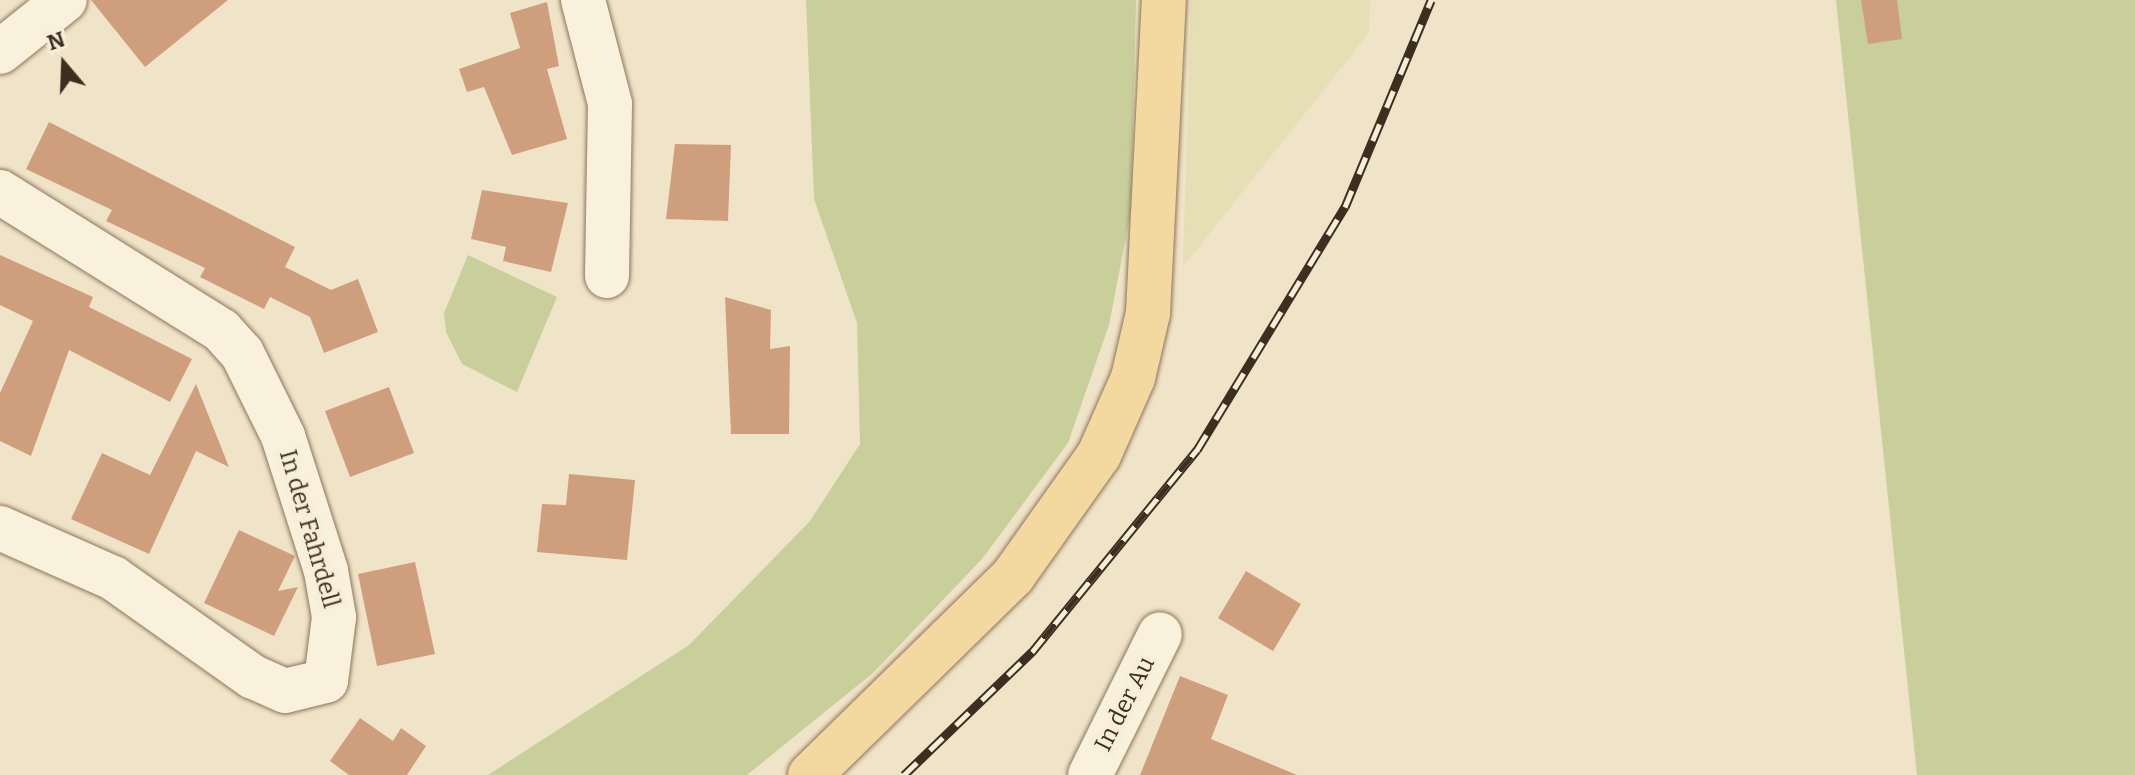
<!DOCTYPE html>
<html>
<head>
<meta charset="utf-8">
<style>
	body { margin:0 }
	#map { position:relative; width:2135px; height:775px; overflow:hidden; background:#f0e4c8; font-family:Bitter,serif }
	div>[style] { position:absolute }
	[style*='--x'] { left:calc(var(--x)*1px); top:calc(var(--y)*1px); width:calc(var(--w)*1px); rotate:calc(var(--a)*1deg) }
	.farmland>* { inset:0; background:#e6deb5 }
	.green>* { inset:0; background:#c9cf9b }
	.building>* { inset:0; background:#cf9f7d }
	.roads { filter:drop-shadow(0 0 2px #8d765c) drop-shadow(0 0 2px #8d765c) }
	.minor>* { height:44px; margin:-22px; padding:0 22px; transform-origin:22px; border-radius:22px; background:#faf1dc }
	.major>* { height:44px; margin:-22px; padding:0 22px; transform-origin:22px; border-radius:22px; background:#f3d9a0 }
	.rail>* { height:9px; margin-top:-4.5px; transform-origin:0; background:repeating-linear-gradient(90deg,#f7eed8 0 18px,#3d2e20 0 36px); box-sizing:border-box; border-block:2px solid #3d2e20 }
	span { translate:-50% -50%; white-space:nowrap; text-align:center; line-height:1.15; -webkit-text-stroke:7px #f7eed8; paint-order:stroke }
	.street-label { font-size:24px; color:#3d2e20 }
	.north { position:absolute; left:24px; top:24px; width:80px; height:80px; -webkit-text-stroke:6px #f7eed8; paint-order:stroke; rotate:341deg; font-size:22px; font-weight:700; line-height:32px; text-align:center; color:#3d2e20 }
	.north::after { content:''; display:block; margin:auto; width:28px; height:36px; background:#3d2e20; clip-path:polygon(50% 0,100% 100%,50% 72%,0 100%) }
</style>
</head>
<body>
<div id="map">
	<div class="farmland">
		<i style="clip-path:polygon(1191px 0,1370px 0,1369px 33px,1183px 267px)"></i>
	</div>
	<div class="green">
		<i style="clip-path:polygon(806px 0,1136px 0,1131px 211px,1109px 325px,1068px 443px,982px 559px,873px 673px,747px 775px,488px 775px,689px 645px,810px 521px,860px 444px,857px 323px,814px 199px)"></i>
		<i style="clip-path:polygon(1836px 0,2135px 0,2135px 775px,1917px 775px)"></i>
		<i style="clip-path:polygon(468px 255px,557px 297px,517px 392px,462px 364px,446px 332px,444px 313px)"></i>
	</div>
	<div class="building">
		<i style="clip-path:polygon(91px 0,228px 0,145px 67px)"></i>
		<i style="clip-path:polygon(1861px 0,1897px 0,1902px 39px,1868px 44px)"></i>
		<i style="clip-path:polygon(547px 2px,559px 66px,547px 69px,567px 139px,512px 155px,484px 87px,467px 92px,459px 69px,520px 48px,510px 13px)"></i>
		<i style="clip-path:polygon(49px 122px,295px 247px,285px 267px,331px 290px,358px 279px,378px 332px,324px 353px,310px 317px,270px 297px,264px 309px,200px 277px,205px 268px,106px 221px,112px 210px,26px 169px)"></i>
		<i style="clip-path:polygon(675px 144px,731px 145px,728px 221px,666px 219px)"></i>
		<i style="clip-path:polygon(482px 190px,568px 203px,551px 272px,503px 261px,506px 247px,471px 239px)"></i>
		<i style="clip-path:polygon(0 255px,93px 297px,89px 307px,192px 359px,170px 402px,69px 350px,31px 456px,0 441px,0 393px,33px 321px,0 305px)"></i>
		<i style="clip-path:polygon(725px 297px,771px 310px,770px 349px,790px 346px,789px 434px,731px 434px)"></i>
		<i style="clip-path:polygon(196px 384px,229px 467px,196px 451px,149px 554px,71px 519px,102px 453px,150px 475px)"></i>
		<i style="clip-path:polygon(389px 387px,414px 453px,350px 477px,325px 411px)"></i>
		<i style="clip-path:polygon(569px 474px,635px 480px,627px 560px,537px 552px,542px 504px,566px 505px)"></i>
		<i style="clip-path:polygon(239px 530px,295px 556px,278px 591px,298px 587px,274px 636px,204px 603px)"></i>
		<i style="clip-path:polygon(415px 562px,435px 654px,377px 666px,358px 574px)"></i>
		<i style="clip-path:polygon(1246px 571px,1301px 604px,1273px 651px,1218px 618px)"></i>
		<i style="clip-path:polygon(1180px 676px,1228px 695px,1211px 739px,1297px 775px,1140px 775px)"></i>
		<i style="clip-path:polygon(360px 718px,393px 741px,401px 728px,426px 746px,407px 775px,349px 775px,330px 761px)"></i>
	</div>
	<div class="roads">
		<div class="minor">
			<i style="--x:583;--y:0;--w:107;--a:75.4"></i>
			<i style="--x:610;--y:104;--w:172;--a:91"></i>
			<i style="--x:0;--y:52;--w:83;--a:-38.7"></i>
			<i style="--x:0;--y:192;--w:261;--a:32"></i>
			<i style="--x:221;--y:330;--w:31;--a:48"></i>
			<i style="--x:242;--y:353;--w:93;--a:63.7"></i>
			<i style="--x:283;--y:436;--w:142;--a:72.3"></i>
			<i style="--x:326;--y:571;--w:47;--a:80.1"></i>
			<i style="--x:334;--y:617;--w:64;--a:97.1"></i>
			<i style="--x:326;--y:681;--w:42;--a:166.3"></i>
			<i style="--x:285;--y:691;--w:35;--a:-156"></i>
			<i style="--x:253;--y:677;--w:171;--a:-144.7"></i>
			<i style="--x:113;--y:578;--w:124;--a:-156.1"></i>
			<i style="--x:1090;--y:775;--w:157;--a:-63.6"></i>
		</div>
		<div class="major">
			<i style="--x:810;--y:775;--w:284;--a:-44.4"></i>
			<i style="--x:1013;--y:576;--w:148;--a:-54.6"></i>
			<i style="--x:1099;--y:455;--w:84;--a:-66.2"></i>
			<i style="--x:1133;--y:378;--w:67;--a:-77"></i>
			<i style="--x:1148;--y:313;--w:313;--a:-87.1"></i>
		</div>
	</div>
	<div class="rail">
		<i style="--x:904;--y:775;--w:178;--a:-43.9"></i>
		<i style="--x:1032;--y:652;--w:261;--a:-50.8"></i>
		<i style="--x:1197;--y:450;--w:285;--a:-58.7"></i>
		<i style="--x:1345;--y:207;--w:224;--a:-67.4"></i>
	</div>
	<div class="street-label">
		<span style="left:309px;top:529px;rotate:74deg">In der Fahrdell</span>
		<span style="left:1125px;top:704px;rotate:-63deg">In der Au</span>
	</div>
	<div class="north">N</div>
</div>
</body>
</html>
